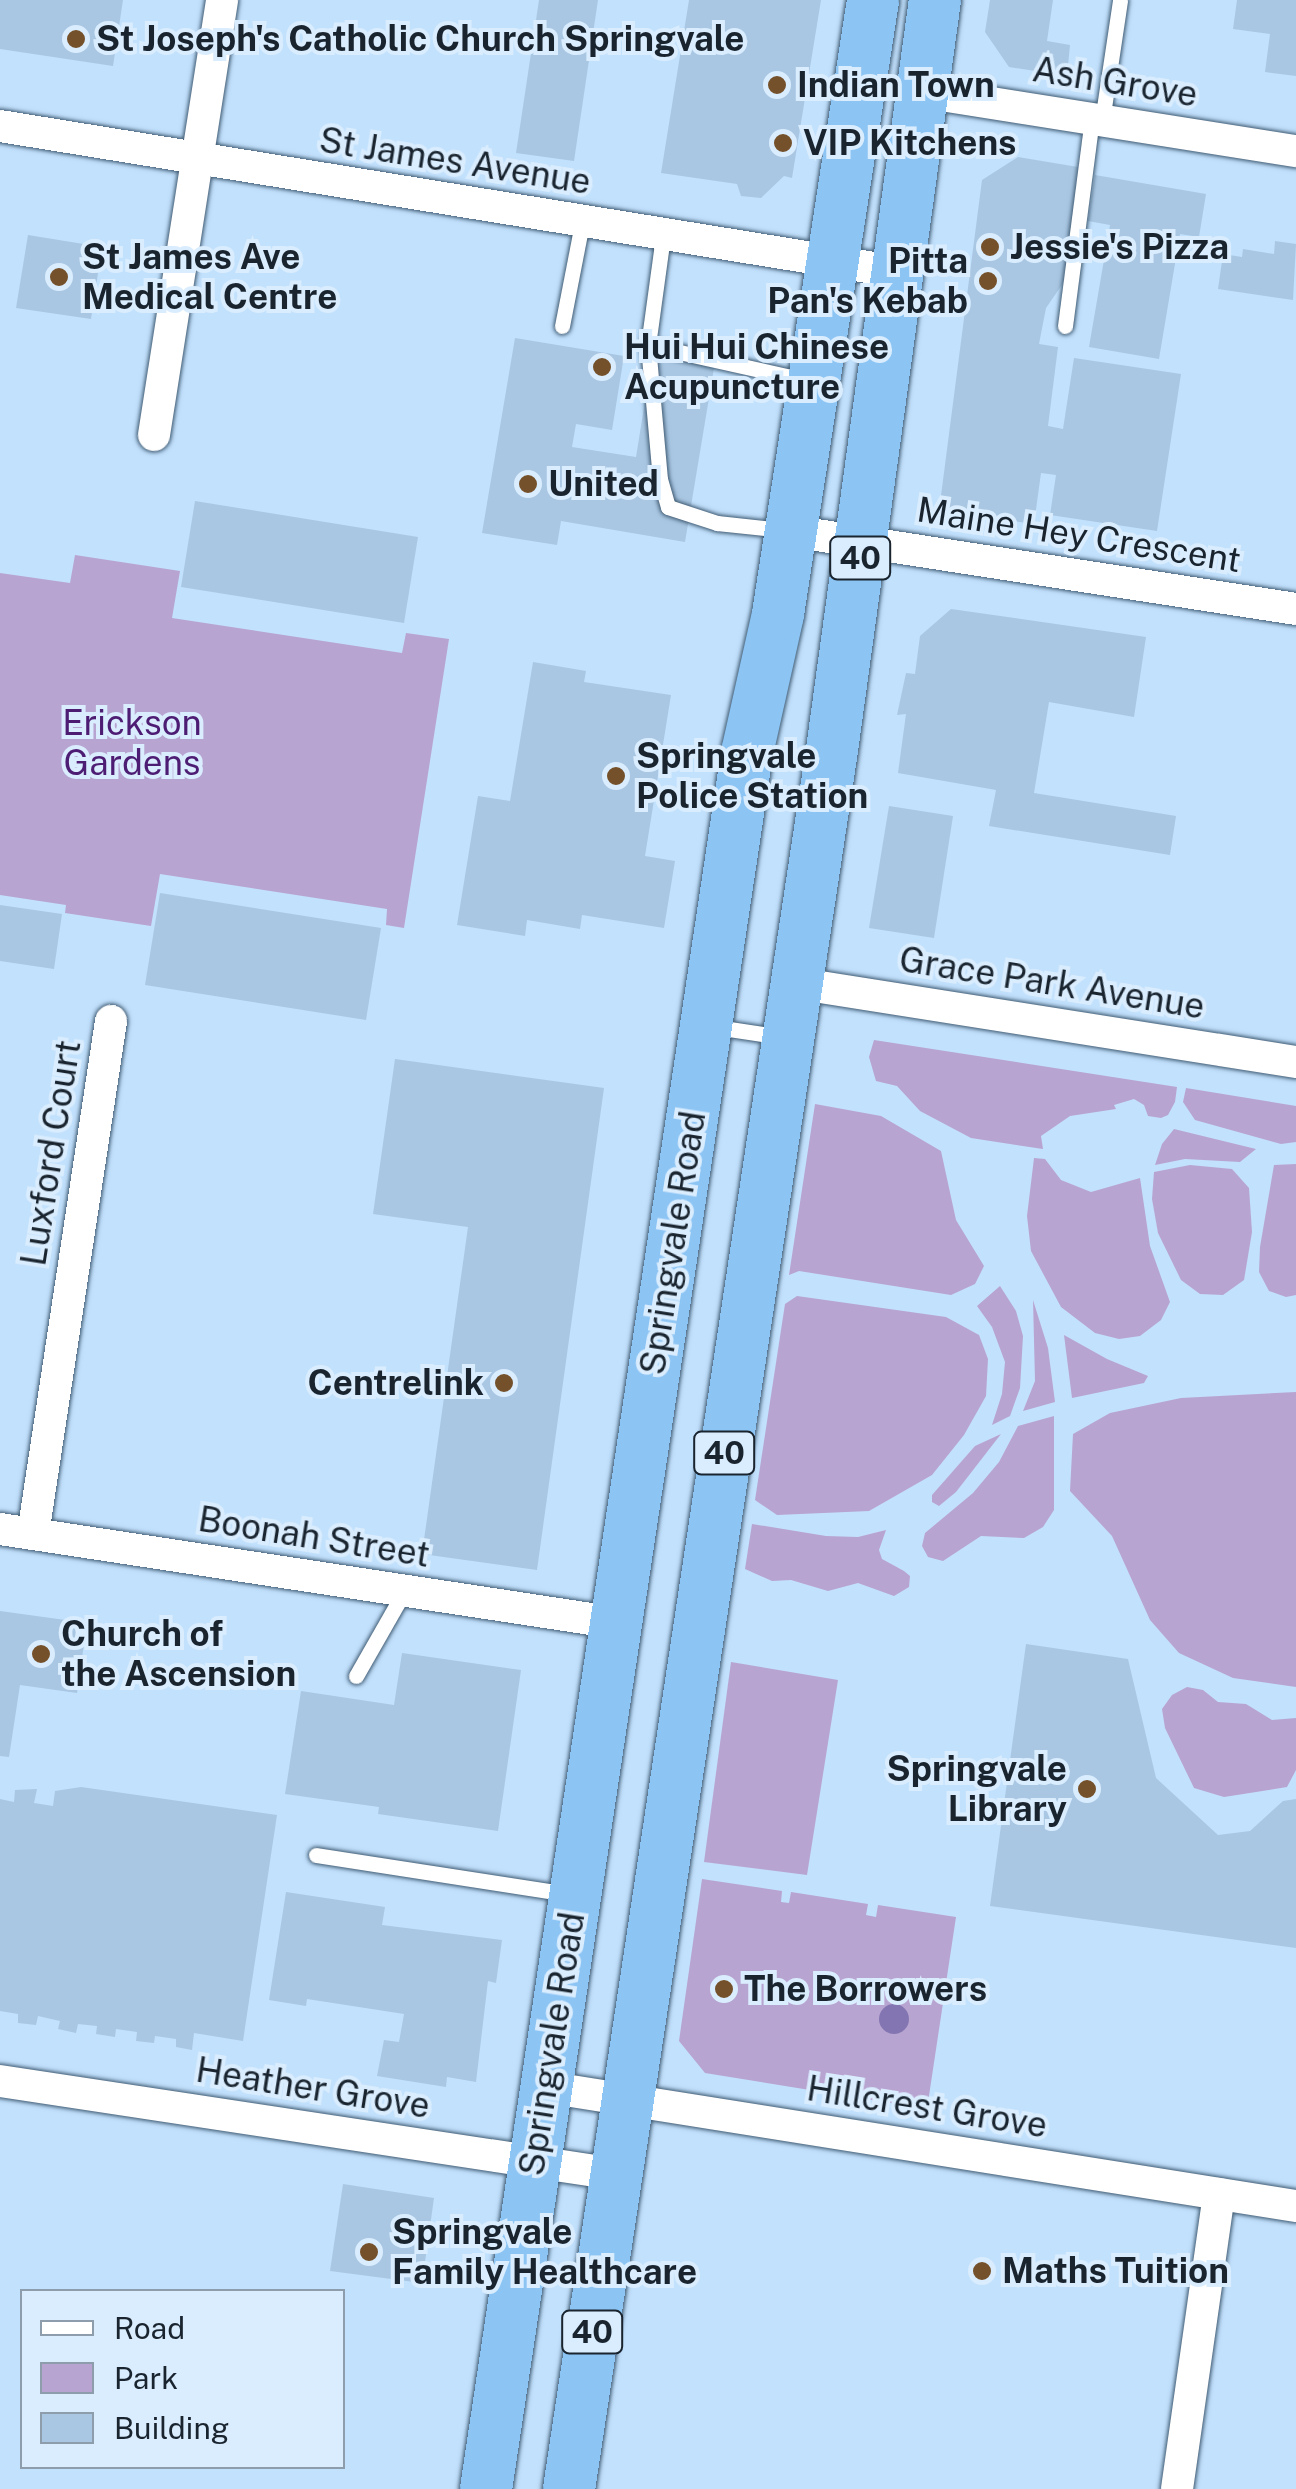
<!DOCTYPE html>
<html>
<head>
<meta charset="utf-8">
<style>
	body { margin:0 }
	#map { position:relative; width:1296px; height:2489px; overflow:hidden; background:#c2e1fd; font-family:"Public Sans",sans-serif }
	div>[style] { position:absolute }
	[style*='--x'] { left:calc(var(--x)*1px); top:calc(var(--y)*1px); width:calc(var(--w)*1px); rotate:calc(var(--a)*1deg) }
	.green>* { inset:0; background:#b8a4d1 }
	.building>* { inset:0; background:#a9c7e3 }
	.roads { filter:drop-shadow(0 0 2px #405b73) drop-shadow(0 0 2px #405b73) }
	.service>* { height:15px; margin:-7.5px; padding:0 7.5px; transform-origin:7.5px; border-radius:7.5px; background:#fff }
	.minor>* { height:32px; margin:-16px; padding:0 16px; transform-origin:16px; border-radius:16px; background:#fff }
	.trunk>* { height:52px; margin:-26px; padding:0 26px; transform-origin:26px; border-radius:26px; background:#8cc4f4 }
	.trees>* { width:30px; height:30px; margin:-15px; border-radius:50%; background:#8275b1 }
	.dots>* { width:28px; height:28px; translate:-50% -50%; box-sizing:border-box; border:5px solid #daedfe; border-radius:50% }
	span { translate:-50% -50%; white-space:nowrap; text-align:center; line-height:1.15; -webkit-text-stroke:8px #daedfe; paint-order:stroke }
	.shield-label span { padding:2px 8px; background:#daedfe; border:2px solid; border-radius:8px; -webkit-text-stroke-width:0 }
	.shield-label { font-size:32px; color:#19242f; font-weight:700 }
	.poi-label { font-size:35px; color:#19242f; font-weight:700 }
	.left { translate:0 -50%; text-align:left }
	.right { translate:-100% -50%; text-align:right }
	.street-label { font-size:35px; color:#19242f }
	.park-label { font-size:35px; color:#4d1d73 }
	.legend { position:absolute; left:20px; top:2289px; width:325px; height:180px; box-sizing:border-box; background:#daedfe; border:2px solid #8d9dab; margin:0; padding:12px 18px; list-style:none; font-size:30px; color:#19242f }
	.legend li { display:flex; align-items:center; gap:20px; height:50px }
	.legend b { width:50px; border:2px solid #8d9dab }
</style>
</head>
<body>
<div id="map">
	<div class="green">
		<i style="clip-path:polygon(75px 555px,180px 571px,172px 618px,402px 653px,406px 633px,449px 639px,404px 928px,386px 925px,387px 909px,160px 874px,151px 926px,65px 913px,66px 905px,0 895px,0 573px,70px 583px)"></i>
		<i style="clip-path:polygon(874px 1040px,1177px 1087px,1175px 1102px,1168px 1115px,1161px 1118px,1148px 1116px,1144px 1105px,1134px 1099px,1114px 1105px,1116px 1109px,1070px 1116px,1041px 1136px,1043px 1149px,971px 1138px,920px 1111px,897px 1086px,876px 1081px,869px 1057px)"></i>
		<i style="clip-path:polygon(1186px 1088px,1296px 1106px,1296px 1142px,1281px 1144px,1195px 1120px,1183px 1102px)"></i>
		<i style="clip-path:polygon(815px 1104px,881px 1116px,941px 1151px,956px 1220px,984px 1266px,975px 1284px,951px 1295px,799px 1271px,789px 1275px)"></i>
		<i style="clip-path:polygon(1174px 1129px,1256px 1149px,1240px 1162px,1185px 1159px,1155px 1165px,1162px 1144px)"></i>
		<i style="clip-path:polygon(1034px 1158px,1045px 1159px,1061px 1180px,1091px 1192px,1140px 1178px,1150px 1246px,1170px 1302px,1161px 1320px,1140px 1336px,1119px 1339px,1095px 1333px,1061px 1307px,1031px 1251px,1027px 1216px)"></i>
		<i style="clip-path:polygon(1296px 1164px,1296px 1295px,1286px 1297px,1269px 1291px,1259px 1272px,1260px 1247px,1274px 1165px)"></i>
		<i style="clip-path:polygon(1190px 1165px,1232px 1169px,1249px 1188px,1252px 1232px,1244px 1280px,1223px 1295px,1200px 1294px,1181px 1280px,1158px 1233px,1152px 1199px,1154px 1172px)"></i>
		<i style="clip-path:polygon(1000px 1286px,1016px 1311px,1023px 1336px,1020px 1388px,1010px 1416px,992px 1425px,1002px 1394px,1005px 1362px,992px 1327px,977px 1306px)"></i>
		<i style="clip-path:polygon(797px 1296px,946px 1317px,979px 1335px,988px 1359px,986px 1396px,964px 1435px,932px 1475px,869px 1511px,777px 1515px,755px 1500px,785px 1304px)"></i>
		<i style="clip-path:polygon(1033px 1300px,1048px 1348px,1055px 1402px,1023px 1411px,1035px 1381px)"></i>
		<i style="clip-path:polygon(1064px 1335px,1107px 1359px,1148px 1376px,1144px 1383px,1072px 1398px)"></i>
		<i style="clip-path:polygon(1296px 1392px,1296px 1687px,1233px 1678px,1179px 1653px,1150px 1620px,1112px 1536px,1070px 1491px,1073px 1434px,1110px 1413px,1181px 1398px)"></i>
		<i style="clip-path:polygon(1054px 1416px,1054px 1510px,1043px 1527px,1024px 1538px,981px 1536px,943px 1561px,928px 1557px,922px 1546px,925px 1533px,973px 1493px,999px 1462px,1018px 1426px)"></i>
		<i style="clip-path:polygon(1001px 1434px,956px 1492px,939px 1506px,932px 1502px,932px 1495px,975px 1446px)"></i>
		<i style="clip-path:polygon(752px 1524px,826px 1536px,858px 1537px,886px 1530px,879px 1550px,882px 1559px,904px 1571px,910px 1576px,909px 1587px,894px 1596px,858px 1583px,828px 1591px,791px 1580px,772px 1581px,745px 1569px)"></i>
		<i style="clip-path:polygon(731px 1662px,838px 1680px,807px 1875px,704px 1862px)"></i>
		<i style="clip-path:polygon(1187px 1687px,1203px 1690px,1218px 1702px,1246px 1704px,1272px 1720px,1296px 1718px,1296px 1770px,1287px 1787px,1224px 1797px,1194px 1788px,1165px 1728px,1162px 1709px,1172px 1695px)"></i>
		<i style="clip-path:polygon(702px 1879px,782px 1891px,781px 1902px,789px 1903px,791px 1892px,868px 1904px,866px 1915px,876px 1917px,878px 1905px,956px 1917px,927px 2109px,705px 2073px,679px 2041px)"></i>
	</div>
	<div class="building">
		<i style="clip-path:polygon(0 0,123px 0,113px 66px,0 49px)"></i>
		<i style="clip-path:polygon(539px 0,598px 0,574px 161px,516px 153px)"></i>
		<i style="clip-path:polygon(689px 0,821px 0,792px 178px,784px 176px,761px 198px,741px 196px,737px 184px,661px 173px)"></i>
		<i style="clip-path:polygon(990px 0,1053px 0,1047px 41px,1070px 45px,1067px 76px,1009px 67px,985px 32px)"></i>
		<i style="clip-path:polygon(1237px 0,1296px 0,1296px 76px,1265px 72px,1270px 34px,1233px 29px)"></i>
		<i style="clip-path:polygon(1018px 157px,1078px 167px,1066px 279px,1046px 308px,1039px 344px,1058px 347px,1048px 426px,1063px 429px,1074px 358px,1181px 374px,1157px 531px,1050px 515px,1056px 475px,1041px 473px,1034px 524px,939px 511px,982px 180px)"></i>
		<i style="clip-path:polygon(1095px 175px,1206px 194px,1199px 237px,1180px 234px,1159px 359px,1089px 347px,1110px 225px,1088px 221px)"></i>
		<i style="clip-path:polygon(28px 235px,102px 247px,91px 319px,16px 308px)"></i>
		<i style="clip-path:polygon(1275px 241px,1296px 244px,1293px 300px,1218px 289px,1223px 254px,1242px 257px,1243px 249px,1274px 254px)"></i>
		<i style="clip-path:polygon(515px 338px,624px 356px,612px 430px,576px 424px,572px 447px,636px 457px,653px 352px,715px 362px,685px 542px,561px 521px,557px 545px,482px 533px)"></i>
		<i style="clip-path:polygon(195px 501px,418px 537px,404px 623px,181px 587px)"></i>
		<i style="clip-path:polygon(951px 609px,1146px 637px,1134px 717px,1049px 702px,1034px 793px,1176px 816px,1170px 855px,989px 826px,996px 790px,898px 773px,906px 714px,897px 715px,906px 673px,915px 674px,920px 636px)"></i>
		<i style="clip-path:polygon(533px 662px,586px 671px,584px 682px,671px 695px,645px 856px,675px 861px,664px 928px,582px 915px,580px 929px,527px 920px,525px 936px,457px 925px,478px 796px,510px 801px)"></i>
		<i style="clip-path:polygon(889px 806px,953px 816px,934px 938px,869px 928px)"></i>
		<i style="clip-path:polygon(160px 893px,381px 928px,366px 1020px,145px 985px)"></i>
		<i style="clip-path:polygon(0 905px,62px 914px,54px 969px,0 961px)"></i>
		<i style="clip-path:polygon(395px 1059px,604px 1088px,537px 1570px,422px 1554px,468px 1227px,373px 1214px)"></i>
		<i style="clip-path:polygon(0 1611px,87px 1623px,77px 1693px,20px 1685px,9px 1757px,0 1756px)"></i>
		<i style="clip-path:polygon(1026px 1644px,1128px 1659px,1156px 1778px,1218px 1835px,1250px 1831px,1283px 1801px,1296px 1799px,1296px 1948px,990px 1906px)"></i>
		<i style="clip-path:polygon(402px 1653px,521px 1670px,498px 1831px,378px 1814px,379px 1807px,285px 1794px,301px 1691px,394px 1705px)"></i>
		<i style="clip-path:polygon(81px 1787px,277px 1815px,243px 2041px,194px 2033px,192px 2050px,176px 2047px,176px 2039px,155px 2036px,154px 2043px,136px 2041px,137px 2032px,116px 2029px,115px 2037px,96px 2034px,97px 2026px,78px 2024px,76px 2033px,58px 2029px,60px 2021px,38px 2016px,36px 2025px,18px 2023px,18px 2014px,0 2011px,0 1799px,14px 1802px,15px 1790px,37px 1789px,34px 1803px,53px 1806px,55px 1791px)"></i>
		<i style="clip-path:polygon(286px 1892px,385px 1907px,382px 1925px,502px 1940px,496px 1983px,488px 1981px,476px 2082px,447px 2077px,446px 2087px,377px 2076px,384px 2040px,399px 2042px,404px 2014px,307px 1999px,306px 2006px,269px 2000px)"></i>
		<i style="clip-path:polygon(343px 2184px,434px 2198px,422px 2283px,330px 2271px)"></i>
	</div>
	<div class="roads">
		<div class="service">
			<i style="--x:1102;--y:121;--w:122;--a:-81.5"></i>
			<i style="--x:663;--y:236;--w:110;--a:97.8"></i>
			<i style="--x:648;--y:345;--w:135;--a:84.9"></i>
			<i style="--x:660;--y:479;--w:29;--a:74"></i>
			<i style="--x:668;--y:507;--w:52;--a:18.1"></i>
			<i style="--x:717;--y:523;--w:65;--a:6.1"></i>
			<i style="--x:562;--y:326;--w:105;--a:-79"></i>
			<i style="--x:1065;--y:326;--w:209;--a:-82.6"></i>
			<i style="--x:648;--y:345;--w:161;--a:12.6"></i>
			<i style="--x:716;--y:1027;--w:67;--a:8.6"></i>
			<i style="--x:356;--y:1676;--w:97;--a:-60.3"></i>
			<i style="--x:316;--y:1855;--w:254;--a:8.8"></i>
		</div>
		<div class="minor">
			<i style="--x:922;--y:92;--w:379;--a:9"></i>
			<i style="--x:0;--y:126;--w:910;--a:9.23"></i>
			<i style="--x:154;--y:435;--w:440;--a:-81.1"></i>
			<i style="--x:791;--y:531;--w:511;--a:8.78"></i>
			<i style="--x:795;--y:983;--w:507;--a:8.96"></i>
			<i style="--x:0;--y:1529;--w:624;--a:8.66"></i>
			<i style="--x:33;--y:1534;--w:519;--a:-81.35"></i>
			<i style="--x:0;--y:2081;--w:622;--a:8.6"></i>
			<i style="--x:546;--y:2087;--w:759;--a:9.02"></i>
			<i style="--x:1177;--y:2489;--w:298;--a:-81.9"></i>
		</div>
		<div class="trunk">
			<i style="--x:486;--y:2489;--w:1756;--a:-81.45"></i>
			<i style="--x:747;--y:753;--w:142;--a:-77.4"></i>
			<i style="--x:778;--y:614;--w:621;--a:-81.2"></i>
			<i style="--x:569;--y:2489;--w:1752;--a:-81.4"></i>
			<i style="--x:831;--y:757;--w:764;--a:-82.18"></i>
		</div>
	</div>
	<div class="trees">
		<i style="left:894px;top:2019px"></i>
	</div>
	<div class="dots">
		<i style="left:76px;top:39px;background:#75512b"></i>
		<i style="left:777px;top:85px;background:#75512b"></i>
		<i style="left:783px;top:143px;background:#75512b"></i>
		<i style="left:990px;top:247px;background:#75512b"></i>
		<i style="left:59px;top:277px;background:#75512b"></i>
		<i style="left:988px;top:281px;background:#75512b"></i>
		<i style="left:602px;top:367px;background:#75512b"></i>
		<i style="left:528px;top:484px;background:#75512b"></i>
		<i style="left:616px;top:776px;background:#75512b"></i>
		<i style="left:504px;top:1383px;background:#75512b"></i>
		<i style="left:41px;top:1654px;background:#75512b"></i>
		<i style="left:1087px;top:1789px;background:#75512b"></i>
		<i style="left:724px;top:1989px;background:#75512b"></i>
		<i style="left:369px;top:2252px;background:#75512b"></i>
		<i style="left:982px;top:2271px;background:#75512b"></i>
	</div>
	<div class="shield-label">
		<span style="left:860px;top:558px">40</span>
		<span style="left:724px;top:1453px">40</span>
		<span style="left:592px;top:2332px">40</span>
	</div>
	<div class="poi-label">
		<span class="left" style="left:96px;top:39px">St Joseph's Catholic Church Springvale</span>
		<span class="left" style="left:797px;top:85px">Indian Town</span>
		<span class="left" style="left:803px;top:143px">VIP Kitchens</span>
		<span class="left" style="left:1010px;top:247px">Jessie's Pizza</span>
		<span class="left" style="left:82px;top:277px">St James Ave<br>Medical Centre</span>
		<span class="right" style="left:968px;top:281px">Pitta<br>Pan's Kebab</span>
		<span class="left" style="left:624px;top:367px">Hui Hui Chinese<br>Acupuncture</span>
		<span class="left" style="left:548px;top:484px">United</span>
		<span class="left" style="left:636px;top:776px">Springvale<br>Police Station</span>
		<span class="right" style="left:484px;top:1383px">Centrelink</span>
		<span class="left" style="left:61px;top:1654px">Church of<br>the Ascension</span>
		<span class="right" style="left:1067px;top:1789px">Springvale<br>Library</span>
		<span class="left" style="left:744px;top:1989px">The Borrowers</span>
		<span class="left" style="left:392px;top:2252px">Springvale<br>Family Healthcare</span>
		<span class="left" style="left:1002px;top:2271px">Maths Tuition</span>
	</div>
	<div class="street-label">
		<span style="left:1115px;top:82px;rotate:9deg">Ash Grove</span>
		<span style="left:455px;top:161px;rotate:9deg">St James Avenue</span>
		<span style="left:1079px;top:535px;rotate:9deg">Maine Hey Crescent</span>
		<span style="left:1052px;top:983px;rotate:9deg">Grace Park Avenue</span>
		<span style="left:51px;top:1153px;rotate:-81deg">Luxford Court</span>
		<span style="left:673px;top:1243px;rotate:-81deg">Springvale Road</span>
		<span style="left:314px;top:1537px;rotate:9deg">Boonah Street</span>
		<span style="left:552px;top:2044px;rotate:-81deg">Springvale Road</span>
		<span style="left:313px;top:2088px;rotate:9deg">Heather Grove</span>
		<span style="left:927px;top:2107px;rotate:9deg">Hillcrest Grove</span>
	</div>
	<div class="park-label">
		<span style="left:132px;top:743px">Erickson<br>Gardens</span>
	</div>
	<ul class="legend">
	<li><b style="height:12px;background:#fff"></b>Road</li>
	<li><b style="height:28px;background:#b8a4d1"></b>Park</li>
	<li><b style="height:28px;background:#a9c7e3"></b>Building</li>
	</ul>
</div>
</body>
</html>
